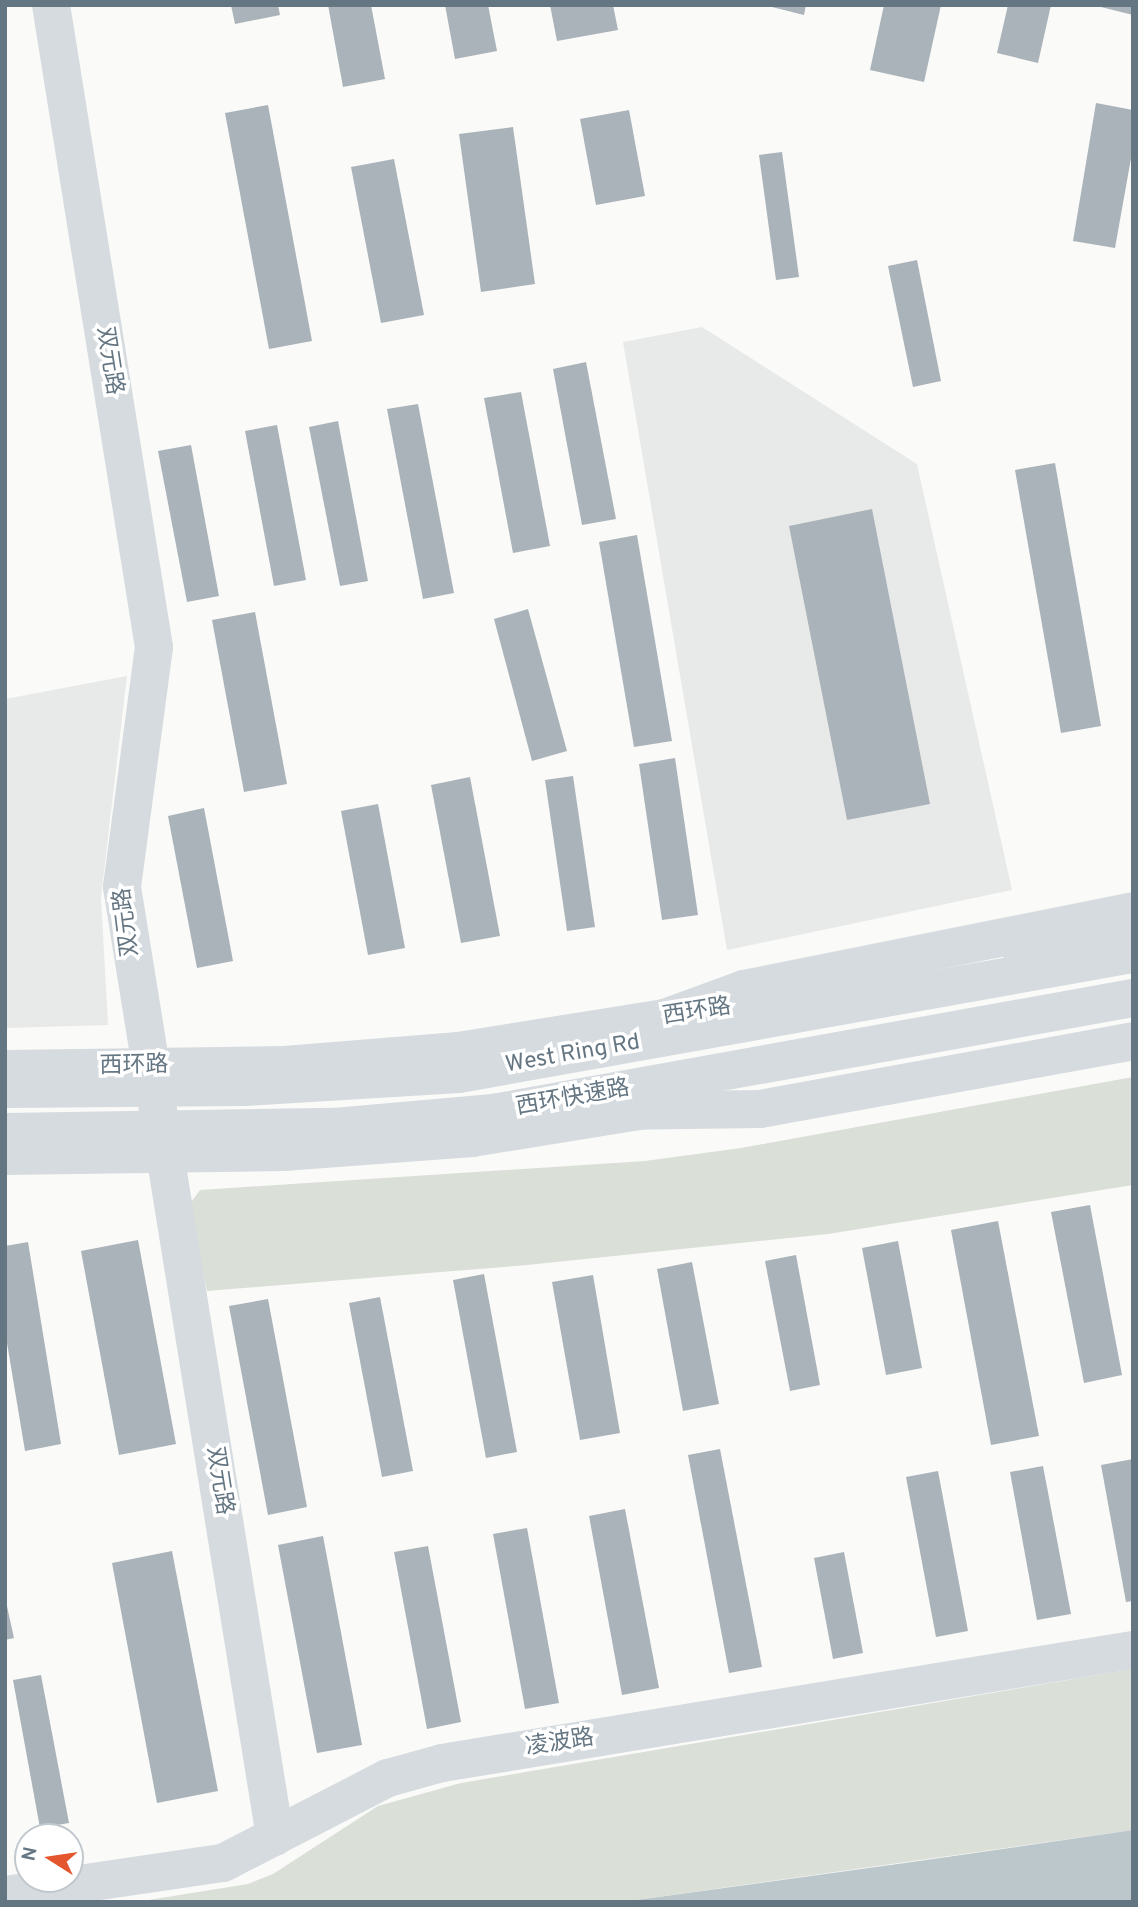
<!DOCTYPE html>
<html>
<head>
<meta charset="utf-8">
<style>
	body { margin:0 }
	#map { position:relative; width:1138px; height:1907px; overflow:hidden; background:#fafaf8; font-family:Overpass,"Noto Sans SC",sans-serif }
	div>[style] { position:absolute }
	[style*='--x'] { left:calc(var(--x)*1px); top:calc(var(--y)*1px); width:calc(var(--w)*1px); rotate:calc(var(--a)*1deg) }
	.built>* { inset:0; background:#e8e9e9 }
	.green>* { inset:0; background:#dadfd7 }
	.water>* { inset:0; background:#bbc7cb }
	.building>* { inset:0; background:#aab3b9 }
	.secondary>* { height:38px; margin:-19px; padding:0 19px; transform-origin:19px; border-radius:19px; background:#d6dbdf }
	.primary>* { height:38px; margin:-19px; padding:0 19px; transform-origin:19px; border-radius:19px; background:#d6dbdf }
	.highway>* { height:38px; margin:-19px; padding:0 19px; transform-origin:19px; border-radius:19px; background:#d6dbdf }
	span { translate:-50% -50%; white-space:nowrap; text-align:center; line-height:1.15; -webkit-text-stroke:7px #fff; paint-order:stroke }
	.street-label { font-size:23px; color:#657683 }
	.frame { position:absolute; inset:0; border:7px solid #657683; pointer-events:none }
	.north { position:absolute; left:14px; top:1823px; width:70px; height:70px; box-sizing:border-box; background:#fff; border:2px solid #c1c8cd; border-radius:50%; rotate:282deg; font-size:19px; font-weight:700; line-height:28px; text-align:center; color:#657683 }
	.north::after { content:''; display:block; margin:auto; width:24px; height:32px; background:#e4572e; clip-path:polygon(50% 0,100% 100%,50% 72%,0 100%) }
</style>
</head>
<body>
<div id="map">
	<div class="built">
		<i style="clip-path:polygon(702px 327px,917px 464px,1012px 890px,727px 950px,623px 342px)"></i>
		<i style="clip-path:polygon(127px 676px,101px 897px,108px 1025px,5px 1028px,5px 699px)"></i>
	</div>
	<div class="green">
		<i style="clip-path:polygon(1133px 1077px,1133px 1185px,828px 1234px,527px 1265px,207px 1291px,189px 1205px,200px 1190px,645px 1161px,741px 1148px)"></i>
		<i style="clip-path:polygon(1133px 1669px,1133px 1830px,622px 1902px,136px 1902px,248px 1884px,273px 1874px,378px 1806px,461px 1783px)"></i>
	</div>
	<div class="water">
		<i style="clip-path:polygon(1133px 1830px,1133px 1902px,622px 1902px,919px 1861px)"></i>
	</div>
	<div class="building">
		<i style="clip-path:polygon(231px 5px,278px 5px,280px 15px,235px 24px)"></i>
		<i style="clip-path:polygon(328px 5px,371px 5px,385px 79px,343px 87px)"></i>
		<i style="clip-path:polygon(445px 5px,488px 5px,497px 51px,455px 59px)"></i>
		<i style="clip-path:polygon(550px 5px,613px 5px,618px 30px,557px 41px)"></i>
		<i style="clip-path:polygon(764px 5px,806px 5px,804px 15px)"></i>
		<i style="clip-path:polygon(884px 5px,941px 5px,924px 82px,870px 70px)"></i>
		<i style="clip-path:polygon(1008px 5px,1051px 5px,1038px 63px,997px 53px)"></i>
		<i style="clip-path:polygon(1097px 5px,1133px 5px,1133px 15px,1097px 6px)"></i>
		<i style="clip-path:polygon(1096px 103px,1133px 110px,1133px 147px,1115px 248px,1073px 241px)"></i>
		<i style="clip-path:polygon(268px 105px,312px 341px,269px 349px,225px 113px)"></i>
		<i style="clip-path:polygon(629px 110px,645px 196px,596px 205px,580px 119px)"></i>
		<i style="clip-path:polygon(513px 127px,535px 284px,481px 292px,459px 134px)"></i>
		<i style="clip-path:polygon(782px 152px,799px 277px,776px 280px,759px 155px)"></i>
		<i style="clip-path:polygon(394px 159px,424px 315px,381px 323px,351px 167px)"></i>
		<i style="clip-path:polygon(917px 260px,941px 381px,913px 387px,888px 266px)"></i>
		<i style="clip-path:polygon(586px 362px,616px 519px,582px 525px,553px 369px)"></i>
		<i style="clip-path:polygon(521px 392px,550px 546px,513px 553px,484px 398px)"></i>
		<i style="clip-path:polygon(418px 404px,454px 593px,423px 599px,387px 409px)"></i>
		<i style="clip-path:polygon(338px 421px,368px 581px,340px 586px,309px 427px)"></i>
		<i style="clip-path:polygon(277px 425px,306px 580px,274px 586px,245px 431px)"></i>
		<i style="clip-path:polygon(191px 445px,219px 596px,187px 602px,158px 451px)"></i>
		<i style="clip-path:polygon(1055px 463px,1101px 726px,1061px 733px,1015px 470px)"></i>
		<i style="clip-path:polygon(872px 509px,930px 804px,847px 820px,789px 526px)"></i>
		<i style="clip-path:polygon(637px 535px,672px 741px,634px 747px,599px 542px)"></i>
		<i style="clip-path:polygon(528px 609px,567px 751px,532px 761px,494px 619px)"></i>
		<i style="clip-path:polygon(255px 612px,287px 784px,244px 792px,212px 620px)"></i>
		<i style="clip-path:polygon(675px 758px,698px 915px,662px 920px,639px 764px)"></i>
		<i style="clip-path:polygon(573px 776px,595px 927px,567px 931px,545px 780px)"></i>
		<i style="clip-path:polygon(470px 777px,500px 936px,461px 943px,431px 785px)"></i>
		<i style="clip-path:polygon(378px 804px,405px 948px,368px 955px,341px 811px)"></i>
		<i style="clip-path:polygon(204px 808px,233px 961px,197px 968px,168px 816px)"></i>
		<i style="clip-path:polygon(1090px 1205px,1122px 1375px,1084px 1383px,1051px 1212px)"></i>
		<i style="clip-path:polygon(998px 1221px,1039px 1436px,991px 1445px,951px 1230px)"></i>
		<i style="clip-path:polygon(138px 1240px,176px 1444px,119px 1455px,81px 1251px)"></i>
		<i style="clip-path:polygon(898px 1241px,922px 1368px,886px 1375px,862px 1248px)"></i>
		<i style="clip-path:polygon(28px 1242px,61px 1444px,25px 1451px,5px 1331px,5px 1246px)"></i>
		<i style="clip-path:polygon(796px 1255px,820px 1385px,790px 1391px,765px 1261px)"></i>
		<i style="clip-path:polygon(692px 1262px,719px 1404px,683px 1411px,657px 1269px)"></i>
		<i style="clip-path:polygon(484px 1274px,517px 1452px,486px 1458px,453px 1280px)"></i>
		<i style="clip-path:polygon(593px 1275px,620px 1433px,580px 1440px,552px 1282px)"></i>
		<i style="clip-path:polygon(380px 1297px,413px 1471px,382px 1477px,349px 1303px)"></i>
		<i style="clip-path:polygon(268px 1299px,307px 1507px,268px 1515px,229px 1306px)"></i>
		<i style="clip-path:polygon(720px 1449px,762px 1667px,729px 1673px,688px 1455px)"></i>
		<i style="clip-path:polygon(1133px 1459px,1133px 1601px,1126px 1602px,1101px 1465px)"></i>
		<i style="clip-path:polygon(1043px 1466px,1071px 1614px,1037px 1620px,1010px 1472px)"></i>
		<i style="clip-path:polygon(938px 1471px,968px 1631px,936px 1637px,906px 1477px)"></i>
		<i style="clip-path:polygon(625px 1509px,659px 1688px,622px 1695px,589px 1516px)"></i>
		<i style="clip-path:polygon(527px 1528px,559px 1703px,525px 1709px,493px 1534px)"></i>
		<i style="clip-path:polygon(323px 1536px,362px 1745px,317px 1753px,278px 1545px)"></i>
		<i style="clip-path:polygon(428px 1546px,461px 1722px,427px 1729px,394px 1552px)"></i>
		<i style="clip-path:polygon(172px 1551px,218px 1791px,157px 1803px,112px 1563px)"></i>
		<i style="clip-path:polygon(844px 1552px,863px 1653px,833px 1659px,814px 1558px)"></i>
		<i style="clip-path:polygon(5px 1597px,14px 1638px,5px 1640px)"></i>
		<i style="clip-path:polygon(41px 1675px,69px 1823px,40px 1828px,13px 1680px)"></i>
	</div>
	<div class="secondary">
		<i style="--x:51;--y:5;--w:650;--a:80.89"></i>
		<i style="--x:154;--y:647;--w:242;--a:97.6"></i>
		<i style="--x:122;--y:887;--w:962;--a:80.85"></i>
		<i style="--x:5;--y:1895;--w:220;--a:-8.4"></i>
		<i style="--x:223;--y:1863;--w:186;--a:-27.3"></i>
		<i style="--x:388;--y:1778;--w:56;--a:-15.5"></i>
		<i style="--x:442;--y:1763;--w:700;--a:-9.29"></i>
	</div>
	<div class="primary">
		<i style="--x:1022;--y:953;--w:114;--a:-12.2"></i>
		<i style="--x:5;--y:1069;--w:280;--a:-0.8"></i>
		<i style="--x:285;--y:1065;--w:174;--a:-4.6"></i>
		<i style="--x:458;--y:1051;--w:222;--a:-9.1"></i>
		<i style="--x:5;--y:1156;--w:278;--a:-0.8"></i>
		<i style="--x:283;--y:1152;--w:190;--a:-4.2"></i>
		<i style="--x:472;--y:1138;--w:174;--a:-9.2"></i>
	</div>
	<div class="highway">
		<i style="--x:645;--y:1025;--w:105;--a:-20"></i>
		<i style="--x:744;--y:989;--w:397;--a:-11.3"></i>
		<i style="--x:5;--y:1089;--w:240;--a:-0.5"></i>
		<i style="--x:245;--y:1087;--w:214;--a:-3.5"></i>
		<i style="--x:459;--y:1074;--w:685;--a:-10.1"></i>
		<i style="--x:610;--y:1111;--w:150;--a:-0.8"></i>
		<i style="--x:760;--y:1109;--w:379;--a:-10.3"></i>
		<i style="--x:5;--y:1132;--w:330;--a:-0.9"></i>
		<i style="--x:335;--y:1127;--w:159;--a:-5.1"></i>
		<i style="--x:493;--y:1113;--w:650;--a:-10.19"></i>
	</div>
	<div class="street-label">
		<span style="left:108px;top:361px;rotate:81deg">双元路</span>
		<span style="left:128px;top:922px;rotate:-97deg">双元路</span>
		<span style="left:697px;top:1013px;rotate:-9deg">西环路</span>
		<span style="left:573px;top:1055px;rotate:-10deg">West Ring Rd</span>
		<span style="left:134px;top:1067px;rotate:-1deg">西环路</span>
		<span style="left:573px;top:1099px;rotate:-10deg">西环快速路</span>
		<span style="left:218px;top:1481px;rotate:81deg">双元路</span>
		<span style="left:560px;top:1744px;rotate:-9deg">凌波路</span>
	</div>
	<div class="frame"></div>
	<div class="north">N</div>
</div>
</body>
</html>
